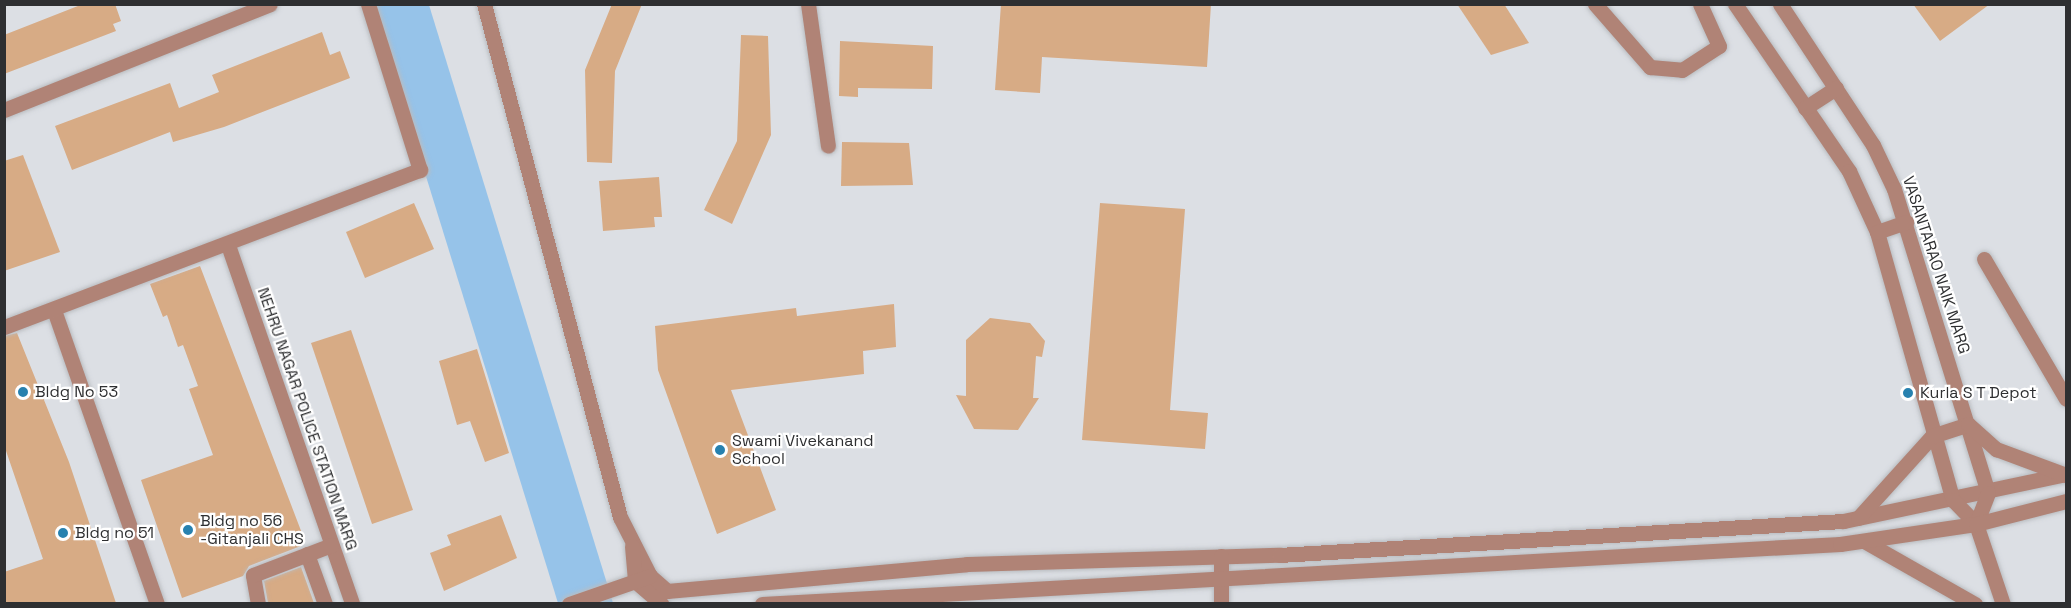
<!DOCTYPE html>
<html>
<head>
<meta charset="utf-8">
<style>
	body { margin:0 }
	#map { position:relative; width:2071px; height:608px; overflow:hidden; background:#dcdfe4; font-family:"Space Grotesk",sans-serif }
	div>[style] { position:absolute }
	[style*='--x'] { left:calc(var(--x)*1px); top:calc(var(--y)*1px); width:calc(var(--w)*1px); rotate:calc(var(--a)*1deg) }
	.water>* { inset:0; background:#96c3e9 }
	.building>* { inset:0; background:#d7ab85 }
	.roads { filter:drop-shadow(0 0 2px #b9bcc0) drop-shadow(0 0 2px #b9bcc0) }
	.minor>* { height:15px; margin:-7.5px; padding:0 7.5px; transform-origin:7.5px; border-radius:7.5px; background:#b08376 }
	.dots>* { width:16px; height:16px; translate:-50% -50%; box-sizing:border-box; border:3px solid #fff; border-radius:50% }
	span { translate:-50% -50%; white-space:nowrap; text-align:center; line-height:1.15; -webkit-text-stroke:4.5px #fff; paint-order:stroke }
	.street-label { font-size:16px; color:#2e2f31 }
	.poi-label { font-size:16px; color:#2e2f31 }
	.left { translate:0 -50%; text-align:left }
	.frame { position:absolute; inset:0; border:6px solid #2e2f31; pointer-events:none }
</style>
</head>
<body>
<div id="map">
	<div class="water">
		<i style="clip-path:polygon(373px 5px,429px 5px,613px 603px,558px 603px)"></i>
	</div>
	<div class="building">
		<i style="clip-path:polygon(83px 4px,115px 4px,121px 21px,113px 24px,116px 31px,4px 74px,4px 35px)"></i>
		<i style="clip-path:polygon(612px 4px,642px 4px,615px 71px,612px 163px,587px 162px,585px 70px)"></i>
		<i style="clip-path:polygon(1001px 4px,1211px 4px,1207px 67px,1042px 57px,1040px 93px,995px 90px)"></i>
		<i style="clip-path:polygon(1457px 4px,1504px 4px,1529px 43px,1491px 55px)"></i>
		<i style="clip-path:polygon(1913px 4px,1990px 4px,1940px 41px)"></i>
		<i style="clip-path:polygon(322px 32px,330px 55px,340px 51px,350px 78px,224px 127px,173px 142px,170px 132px,72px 170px,55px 126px,170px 83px,179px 108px,219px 92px,212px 75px)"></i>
		<i style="clip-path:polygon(741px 35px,768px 36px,771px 135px,732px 224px,704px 210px,737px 141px)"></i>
		<i style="clip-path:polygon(840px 41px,933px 46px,932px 89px,858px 88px,858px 97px,839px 96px)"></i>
		<i style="clip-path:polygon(842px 142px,909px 143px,913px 185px,841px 186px)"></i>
		<i style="clip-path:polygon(23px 155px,60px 252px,4px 271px,4px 161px)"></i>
		<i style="clip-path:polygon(659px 177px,662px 217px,654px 217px,655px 227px,603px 231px,599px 181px)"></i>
		<i style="clip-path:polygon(414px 203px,434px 249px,365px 278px,346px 232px)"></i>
		<i style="clip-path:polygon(1100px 203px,1185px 209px,1170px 410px,1208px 413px,1205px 449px,1082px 440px)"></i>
		<i style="clip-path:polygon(200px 266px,303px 536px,298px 538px,301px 546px,249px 566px,243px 576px,182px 598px,141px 480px,213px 455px,189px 389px,198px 386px,183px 345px,178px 347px,167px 315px,163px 317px,150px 284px)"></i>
		<i style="clip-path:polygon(894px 304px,896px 347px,863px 351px,864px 374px,731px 390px,776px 510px,717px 534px,658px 370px,655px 326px,796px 308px,797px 316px)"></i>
		<i style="clip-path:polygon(990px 318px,1030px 323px,1045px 341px,1042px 357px,1036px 356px,1033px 398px,1039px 398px,1018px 430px,974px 429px,956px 395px,966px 396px,966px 340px)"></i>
		<i style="clip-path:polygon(351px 330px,413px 510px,372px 524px,311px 343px)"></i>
		<i style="clip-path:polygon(17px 333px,69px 462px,116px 603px,4px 603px,4px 572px,43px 559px,4px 445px,4px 336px)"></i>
		<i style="clip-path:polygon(477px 349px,509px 453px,485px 462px,470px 421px,457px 425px,439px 361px)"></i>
		<i style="clip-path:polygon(501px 515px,517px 558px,444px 591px,430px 553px,451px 545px,447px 535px)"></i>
		<i style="clip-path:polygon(301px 567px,314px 603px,268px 603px,264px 581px)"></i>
	</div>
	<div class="roads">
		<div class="minor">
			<i style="--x:484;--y:4;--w:531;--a:75.15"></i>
			<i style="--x:620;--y:517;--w:66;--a:63"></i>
			<i style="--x:650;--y:576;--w:23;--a:41"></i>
			<i style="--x:667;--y:591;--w:301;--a:-5.1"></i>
			<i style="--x:967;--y:564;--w:312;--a:-1.7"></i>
			<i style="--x:1279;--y:555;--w:565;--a:-3.45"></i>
			<i style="--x:1843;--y:521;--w:228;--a:-11.9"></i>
			<i style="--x:808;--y:4;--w:143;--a:82"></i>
			<i style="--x:1595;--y:4;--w:84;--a:48.9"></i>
			<i style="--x:1650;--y:67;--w:32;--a:5"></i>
			<i style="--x:1682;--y:70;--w:44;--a:-33"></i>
			<i style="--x:1719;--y:46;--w:46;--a:-114.3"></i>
			<i style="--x:1735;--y:4;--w:202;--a:55.7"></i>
			<i style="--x:1849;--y:171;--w:67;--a:65.3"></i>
			<i style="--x:1877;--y:232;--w:279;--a:74.2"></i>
			<i style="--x:1953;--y:500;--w:33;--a:46"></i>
			<i style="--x:1976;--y:524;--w:84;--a:71.4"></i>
			<i style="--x:1780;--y:4;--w:169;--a:56.6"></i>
			<i style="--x:1873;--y:145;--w:49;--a:64.5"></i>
			<i style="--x:1894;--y:189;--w:318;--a:72.8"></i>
			<i style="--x:1988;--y:493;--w:33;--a:111"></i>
			<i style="--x:1805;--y:108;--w:37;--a:-33"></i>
			<i style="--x:4;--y:110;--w:286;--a:-21.7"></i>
			<i style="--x:1877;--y:232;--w:31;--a:-19"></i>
			<i style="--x:228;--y:245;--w:380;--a:70.9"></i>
			<i style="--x:1984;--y:259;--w:162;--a:59.6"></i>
			<i style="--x:54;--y:310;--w:312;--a:70.7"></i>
			<i style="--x:4;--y:327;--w:445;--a:-20.7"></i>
			<i style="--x:420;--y:170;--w:174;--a:-107.4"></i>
			<i style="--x:1858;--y:518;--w:110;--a:-47.9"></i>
			<i style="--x:1932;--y:436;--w:38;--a:-18"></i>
			<i style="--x:1968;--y:424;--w:38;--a:42"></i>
			<i style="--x:1996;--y:449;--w:75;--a:20.4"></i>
			<i style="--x:1864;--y:541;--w:128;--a:29.6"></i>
			<i style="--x:632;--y:546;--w:35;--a:85"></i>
			<i style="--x:635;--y:581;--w:35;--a:41"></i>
			<i style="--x:307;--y:554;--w:53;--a:70.2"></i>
			<i style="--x:1221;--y:556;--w:48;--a:90"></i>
			<i style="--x:258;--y:604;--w:29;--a:-100"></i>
			<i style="--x:253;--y:575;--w:84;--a:-21"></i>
			<i style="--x:569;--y:604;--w:86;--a:-19.1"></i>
			<i style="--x:762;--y:604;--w:1080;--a:-3.19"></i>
			<i style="--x:1840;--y:544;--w:137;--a:-8.4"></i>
			<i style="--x:1976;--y:524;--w:93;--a:-14.3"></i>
		</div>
	</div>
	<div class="dots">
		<i style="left:23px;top:392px;background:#2781af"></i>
		<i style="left:1908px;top:393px;background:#2781af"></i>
		<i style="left:720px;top:450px;background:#2781af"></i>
		<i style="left:188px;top:530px;background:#2781af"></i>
		<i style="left:63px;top:533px;background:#2781af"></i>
	</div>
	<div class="street-label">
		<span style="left:1936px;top:265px;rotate:72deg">VASANTARAO NAIK MARG</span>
		<span style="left:307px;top:419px;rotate:71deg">NEHRU NAGAR POLICE STATION MARG</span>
	</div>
	<div class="poi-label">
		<span class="left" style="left:35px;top:392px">Bldg No 53</span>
		<span class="left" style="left:1920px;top:393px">Kurla S T Depot</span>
		<span class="left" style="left:732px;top:450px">Swami Vivekanand<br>School</span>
		<span class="left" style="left:200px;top:530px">Bldg no 56<br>-Gitanjali CHS</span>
		<span class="left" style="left:75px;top:533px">Bldg no 51</span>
	</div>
	<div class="frame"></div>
</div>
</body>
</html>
